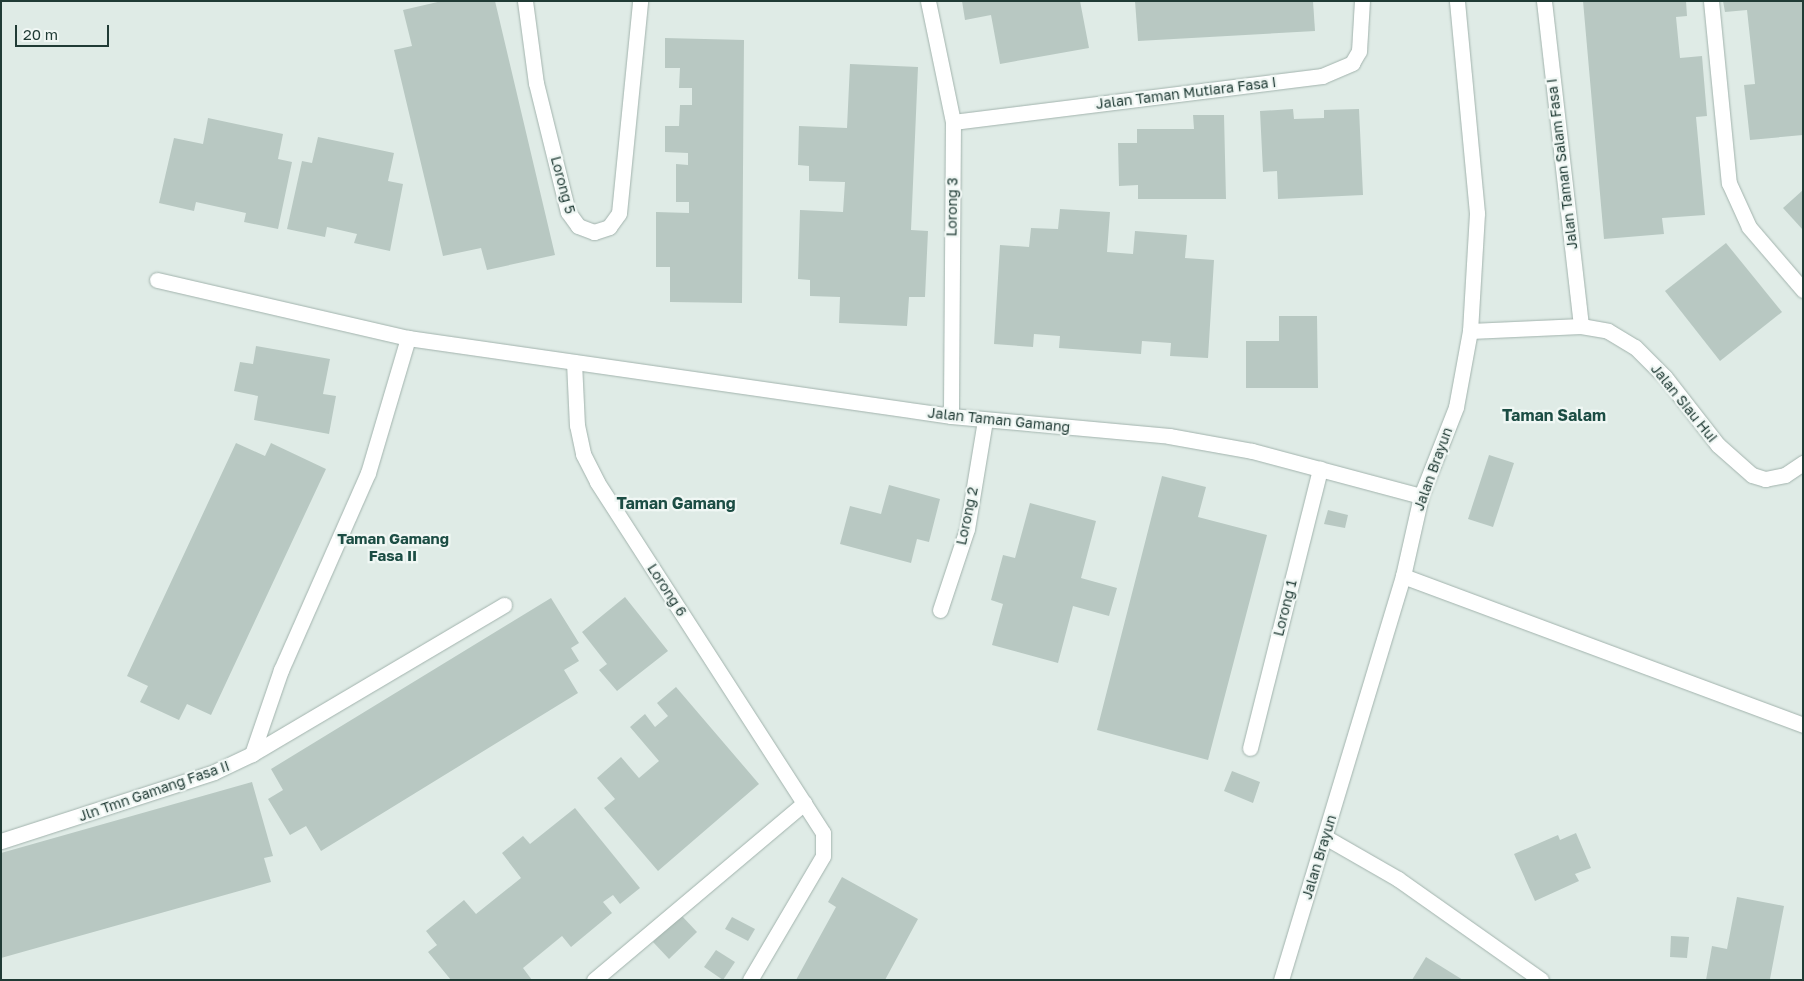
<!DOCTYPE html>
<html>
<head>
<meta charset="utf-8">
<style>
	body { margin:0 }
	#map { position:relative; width:1804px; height:981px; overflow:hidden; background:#dfebe6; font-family:"Golos Text",sans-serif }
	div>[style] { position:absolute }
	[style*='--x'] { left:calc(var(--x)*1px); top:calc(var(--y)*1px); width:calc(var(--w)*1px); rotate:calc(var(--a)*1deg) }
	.building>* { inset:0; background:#b8c8c2 }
	.roads { filter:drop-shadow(0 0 1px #a2b3ad) drop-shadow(0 0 1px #a2b3ad) }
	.street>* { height:15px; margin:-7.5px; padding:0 7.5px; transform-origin:7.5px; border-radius:7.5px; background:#fff }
	.secondary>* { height:15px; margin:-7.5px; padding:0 7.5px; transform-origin:7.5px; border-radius:7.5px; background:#fff }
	span { translate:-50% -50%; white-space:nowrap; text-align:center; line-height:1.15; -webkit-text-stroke:4.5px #f0f7f4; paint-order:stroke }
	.street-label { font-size:14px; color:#203b35 }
	.neighbourhood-label { font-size:15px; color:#1c4d44; font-weight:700 }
	.quarter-label { font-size:16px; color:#1c4d44; font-weight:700 }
	.frame { position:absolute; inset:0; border:2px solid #203b35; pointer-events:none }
	.scale { position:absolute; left:15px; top:25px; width:94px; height:22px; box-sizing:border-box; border:2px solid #203b35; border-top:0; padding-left:6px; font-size:15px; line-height:18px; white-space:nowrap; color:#203b35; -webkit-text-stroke:4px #f0f7f4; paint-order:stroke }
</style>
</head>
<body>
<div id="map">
	<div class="building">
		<i style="clip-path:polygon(442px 1px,495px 1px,555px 255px,487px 270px,481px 248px,443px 256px,394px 50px,412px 46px,403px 10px)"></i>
		<i style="clip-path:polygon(962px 1px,1080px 1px,1089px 48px,1000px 64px,991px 15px,965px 20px)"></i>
		<i style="clip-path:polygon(1135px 1px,1313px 1px,1315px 31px,1138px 41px)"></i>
		<i style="clip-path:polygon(1583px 1px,1686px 1px,1687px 16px,1676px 17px,1680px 58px,1702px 56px,1707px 116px,1696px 117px,1705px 215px,1662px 218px,1664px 234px,1604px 239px)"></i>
		<i style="clip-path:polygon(1723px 1px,1803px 1px,1803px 135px,1750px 140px,1744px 85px,1755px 84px,1747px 10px,1725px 12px)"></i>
		<i style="clip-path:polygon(665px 38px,744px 40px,742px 303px,670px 302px,670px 267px,656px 267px,656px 212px,689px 213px,689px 202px,676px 202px,676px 164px,688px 165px,688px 153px,665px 152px,665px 126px,679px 126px,680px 105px,692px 105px,692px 88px,679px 88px,680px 68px,665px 68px)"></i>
		<i style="clip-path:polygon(850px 64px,918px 67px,911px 230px,928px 231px,925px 297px,909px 297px,907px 326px,839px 323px,840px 297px,810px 296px,810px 280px,798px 279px,800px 210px,843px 212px,845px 182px,809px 181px,809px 166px,798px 165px,799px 126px,847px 128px)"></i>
		<i style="clip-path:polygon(1293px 109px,1294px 119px,1324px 118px,1324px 110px,1359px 109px,1363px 195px,1278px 199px,1277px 171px,1263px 172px,1260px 111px)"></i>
		<i style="clip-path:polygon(1193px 115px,1224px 115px,1226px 199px,1138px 199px,1138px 185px,1119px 186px,1118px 143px,1137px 143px,1137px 129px,1194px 129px)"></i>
		<i style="clip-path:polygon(208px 118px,283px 134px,278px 159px,292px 162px,278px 229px,244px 222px,246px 213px,196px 202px,194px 211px,159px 203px,174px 138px,203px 144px)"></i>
		<i style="clip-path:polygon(318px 137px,394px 153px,388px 181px,403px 184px,390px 251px,354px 243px,357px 234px,327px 227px,325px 237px,287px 229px,302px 161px,312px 163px)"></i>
		<i style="clip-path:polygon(1803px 190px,1803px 230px,1783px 208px)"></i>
		<i style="clip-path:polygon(1060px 209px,1110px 212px,1107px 252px,1133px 254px,1135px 231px,1187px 235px,1185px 258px,1214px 260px,1208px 358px,1170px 356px,1171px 343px,1142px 341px,1141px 354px,1059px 348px,1060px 336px,1034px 334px,1033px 347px,994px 344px,1000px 245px,1029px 247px,1031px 228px,1058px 229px)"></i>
		<i style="clip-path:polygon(1726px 243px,1782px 312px,1720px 361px,1665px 291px)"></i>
		<i style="clip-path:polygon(1279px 316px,1317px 316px,1318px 388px,1246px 388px,1246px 341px,1279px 341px)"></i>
		<i style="clip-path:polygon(256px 346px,330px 359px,323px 394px,336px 396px,329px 434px,254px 420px,258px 396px,234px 391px,240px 362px,253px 364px)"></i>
		<i style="clip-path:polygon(236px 443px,265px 456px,271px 443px,326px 469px,211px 715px,187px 704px,179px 720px,140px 702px,148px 686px,127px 676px)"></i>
		<i style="clip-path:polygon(1489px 455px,1514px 463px,1493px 527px,1468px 519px)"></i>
		<i style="clip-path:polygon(1162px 476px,1206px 487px,1198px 517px,1267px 535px,1208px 760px,1097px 730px)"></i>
		<i style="clip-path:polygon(889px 485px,940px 499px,929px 542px,917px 539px,911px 563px,840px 544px,850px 506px,881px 514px)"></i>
		<i style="clip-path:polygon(1030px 503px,1096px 521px,1081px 578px,1117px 588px,1109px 616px,1073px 606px,1058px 663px,992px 645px,1003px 604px,991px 600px,1003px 555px,1015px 558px)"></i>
		<i style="clip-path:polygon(1328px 510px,1348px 515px,1345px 528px,1324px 524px)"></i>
		<i style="clip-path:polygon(625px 597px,668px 651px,617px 691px,599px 670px,607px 664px,582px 632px)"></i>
		<i style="clip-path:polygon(551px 598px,579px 643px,571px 648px,579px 661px,564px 670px,578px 693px,321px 851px,306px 826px,290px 835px,268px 799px,283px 790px,271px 769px)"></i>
		<i style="clip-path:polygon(676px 687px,759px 784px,658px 871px,604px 808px,615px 799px,597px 778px,621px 757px,639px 778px,659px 761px,630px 727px,645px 714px,655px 727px,668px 716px,657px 703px)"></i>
		<i style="clip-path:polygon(1232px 771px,1260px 782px,1253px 803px,1224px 791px)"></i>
		<i style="clip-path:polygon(252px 782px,273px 856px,264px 858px,271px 882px,1px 958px,1px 853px)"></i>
		<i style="clip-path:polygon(575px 808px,640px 888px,620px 904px,613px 895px,603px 902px,612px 913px,571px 947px,562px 936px,523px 968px,532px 980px,451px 980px,428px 952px,437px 945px,426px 931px,464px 900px,476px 914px,521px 878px,502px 853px,523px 836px,530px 844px)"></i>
		<i style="clip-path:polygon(1576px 833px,1591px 868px,1575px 874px,1579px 881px,1535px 901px,1514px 854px,1558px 835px,1560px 840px)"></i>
		<i style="clip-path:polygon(842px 877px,918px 919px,885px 980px,796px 980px,836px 907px,828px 902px)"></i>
		<i style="clip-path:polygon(1737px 897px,1784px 906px,1770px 979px,1706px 980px,1712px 946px,1727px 949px)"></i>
		<i style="clip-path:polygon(681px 915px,697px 932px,669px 959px,653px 942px)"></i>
		<i style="clip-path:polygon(732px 917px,755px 929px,748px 941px,725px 929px)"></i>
		<i style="clip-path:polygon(1671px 936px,1689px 937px,1687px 958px,1670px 957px)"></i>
		<i style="clip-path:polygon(716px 950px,735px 962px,723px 980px,704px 967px)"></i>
		<i style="clip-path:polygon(1426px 957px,1463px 980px,1412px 980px)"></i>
	</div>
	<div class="roads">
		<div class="street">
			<i style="--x:525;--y:1;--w:83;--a:82.4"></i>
			<i style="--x:536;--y:83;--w:133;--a:76.1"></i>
			<i style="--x:568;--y:212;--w:17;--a:54"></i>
			<i style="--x:578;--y:226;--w:17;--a:21"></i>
			<i style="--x:594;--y:232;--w:16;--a:-18"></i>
			<i style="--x:609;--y:227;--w:17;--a:-54"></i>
			<i style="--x:619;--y:213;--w:213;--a:-84.3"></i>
			<i style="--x:928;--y:1;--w:124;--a:78.3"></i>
			<i style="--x:953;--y:122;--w:294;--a:90.4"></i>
			<i style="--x:1544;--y:1;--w:327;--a:83.5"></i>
			<i style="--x:1711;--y:1;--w:183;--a:84.4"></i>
			<i style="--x:1729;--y:183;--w:48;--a:65.6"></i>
			<i style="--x:1749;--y:227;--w:83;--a:49.4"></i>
			<i style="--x:953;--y:122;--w:372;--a:-7.1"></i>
			<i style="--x:1322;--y:76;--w:33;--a:-23"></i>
			<i style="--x:1352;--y:63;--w:14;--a:-60"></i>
			<i style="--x:1359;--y:51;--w:50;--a:-86.6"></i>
			<i style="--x:157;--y:280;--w:258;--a:13"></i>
			<i style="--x:408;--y:338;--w:549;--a:8.17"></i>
			<i style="--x:951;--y:416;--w:219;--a:5.2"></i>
			<i style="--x:1169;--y:436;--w:84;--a:10.2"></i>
			<i style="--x:1252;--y:451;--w:175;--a:14.9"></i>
			<i style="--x:1470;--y:331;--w:111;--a:-2.6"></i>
			<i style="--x:1581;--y:326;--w:27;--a:10"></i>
			<i style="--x:1608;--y:331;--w:31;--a:31"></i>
			<i style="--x:1635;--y:347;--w:42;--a:45"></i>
			<i style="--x:1665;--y:377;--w:86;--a:52.1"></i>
			<i style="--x:1718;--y:445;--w:45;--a:41.4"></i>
			<i style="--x:1752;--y:475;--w:14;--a:17"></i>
			<i style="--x:1765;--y:479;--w:20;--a:-11"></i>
			<i style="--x:1785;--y:475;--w:22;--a:-34"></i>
			<i style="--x:574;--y:362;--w:63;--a:87.3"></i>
			<i style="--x:577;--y:425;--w:30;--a:78"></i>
			<i style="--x:583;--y:454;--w:31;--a:63"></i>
			<i style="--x:597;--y:482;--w:417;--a:57.2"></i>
			<i style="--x:823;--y:833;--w:23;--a:90"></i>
			<i style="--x:823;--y:856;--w:144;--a:120.5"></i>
			<i style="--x:1403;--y:576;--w:427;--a:20.4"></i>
			<i style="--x:940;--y:610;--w:85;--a:-71.6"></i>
			<i style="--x:967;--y:529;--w:110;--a:-80.6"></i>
			<i style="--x:1250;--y:748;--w:288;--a:-75.9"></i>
			<i style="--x:252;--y:754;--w:293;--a:-30.6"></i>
			<i style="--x:1325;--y:837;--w:84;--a:29.9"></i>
			<i style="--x:1398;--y:879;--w:175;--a:35.2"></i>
			<i style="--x:1;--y:841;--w:224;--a:-17.9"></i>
			<i style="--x:214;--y:772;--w:42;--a:-25.3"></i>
			<i style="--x:252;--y:754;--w:89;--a:-71"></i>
			<i style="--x:281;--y:670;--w:215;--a:-66.2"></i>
			<i style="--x:368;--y:473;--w:141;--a:-73.5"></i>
			<i style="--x:594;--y:980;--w:275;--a:-40.1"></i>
		</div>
		<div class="secondary">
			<i style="--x:1281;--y:980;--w:422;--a:-73.2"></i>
			<i style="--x:1403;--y:576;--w:82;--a:-77.3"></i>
			<i style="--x:1421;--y:496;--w:96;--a:-68.5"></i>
			<i style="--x:1456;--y:407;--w:77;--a:-79.6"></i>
			<i style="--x:1470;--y:331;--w:118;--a:-86.6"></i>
			<i style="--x:1477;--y:213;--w:213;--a:-95.4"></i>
		</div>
	</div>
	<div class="street-label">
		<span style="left:1186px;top:93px;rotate:-7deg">Jalan Taman Mutiara Fasa I</span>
		<span style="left:1562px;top:164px;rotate:-97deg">Jalan Taman Salam Fasa I</span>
		<span style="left:563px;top:185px;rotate:75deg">Lorong 5</span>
		<span style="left:952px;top:207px;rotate:-89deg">Lorong 3</span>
		<span style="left:1684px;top:403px;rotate:51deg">Jalan Siau Hui</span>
		<span style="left:999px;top:420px;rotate:6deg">Jalan Taman Gamang</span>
		<span style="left:1433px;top:469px;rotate:-70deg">Jalan Brayun</span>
		<span style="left:967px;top:516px;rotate:-78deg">Lorong 2</span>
		<span style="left:667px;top:590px;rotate:57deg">Lorong 6</span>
		<span style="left:1285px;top:608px;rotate:-76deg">Lorong 1</span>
		<span style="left:154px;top:791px;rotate:-19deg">Jln Tmn Gamang Fasa II</span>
		<span style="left:1319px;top:857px;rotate:-73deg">Jalan Brayun</span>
	</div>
	<div class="neighbourhood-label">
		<span style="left:393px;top:547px">Taman Gamang<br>Fasa II</span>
	</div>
	<div class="quarter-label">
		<span style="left:1554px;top:415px">Taman Salam</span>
		<span style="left:676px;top:503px">Taman Gamang</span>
	</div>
	<div class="frame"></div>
	<div class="scale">20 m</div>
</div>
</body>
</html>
